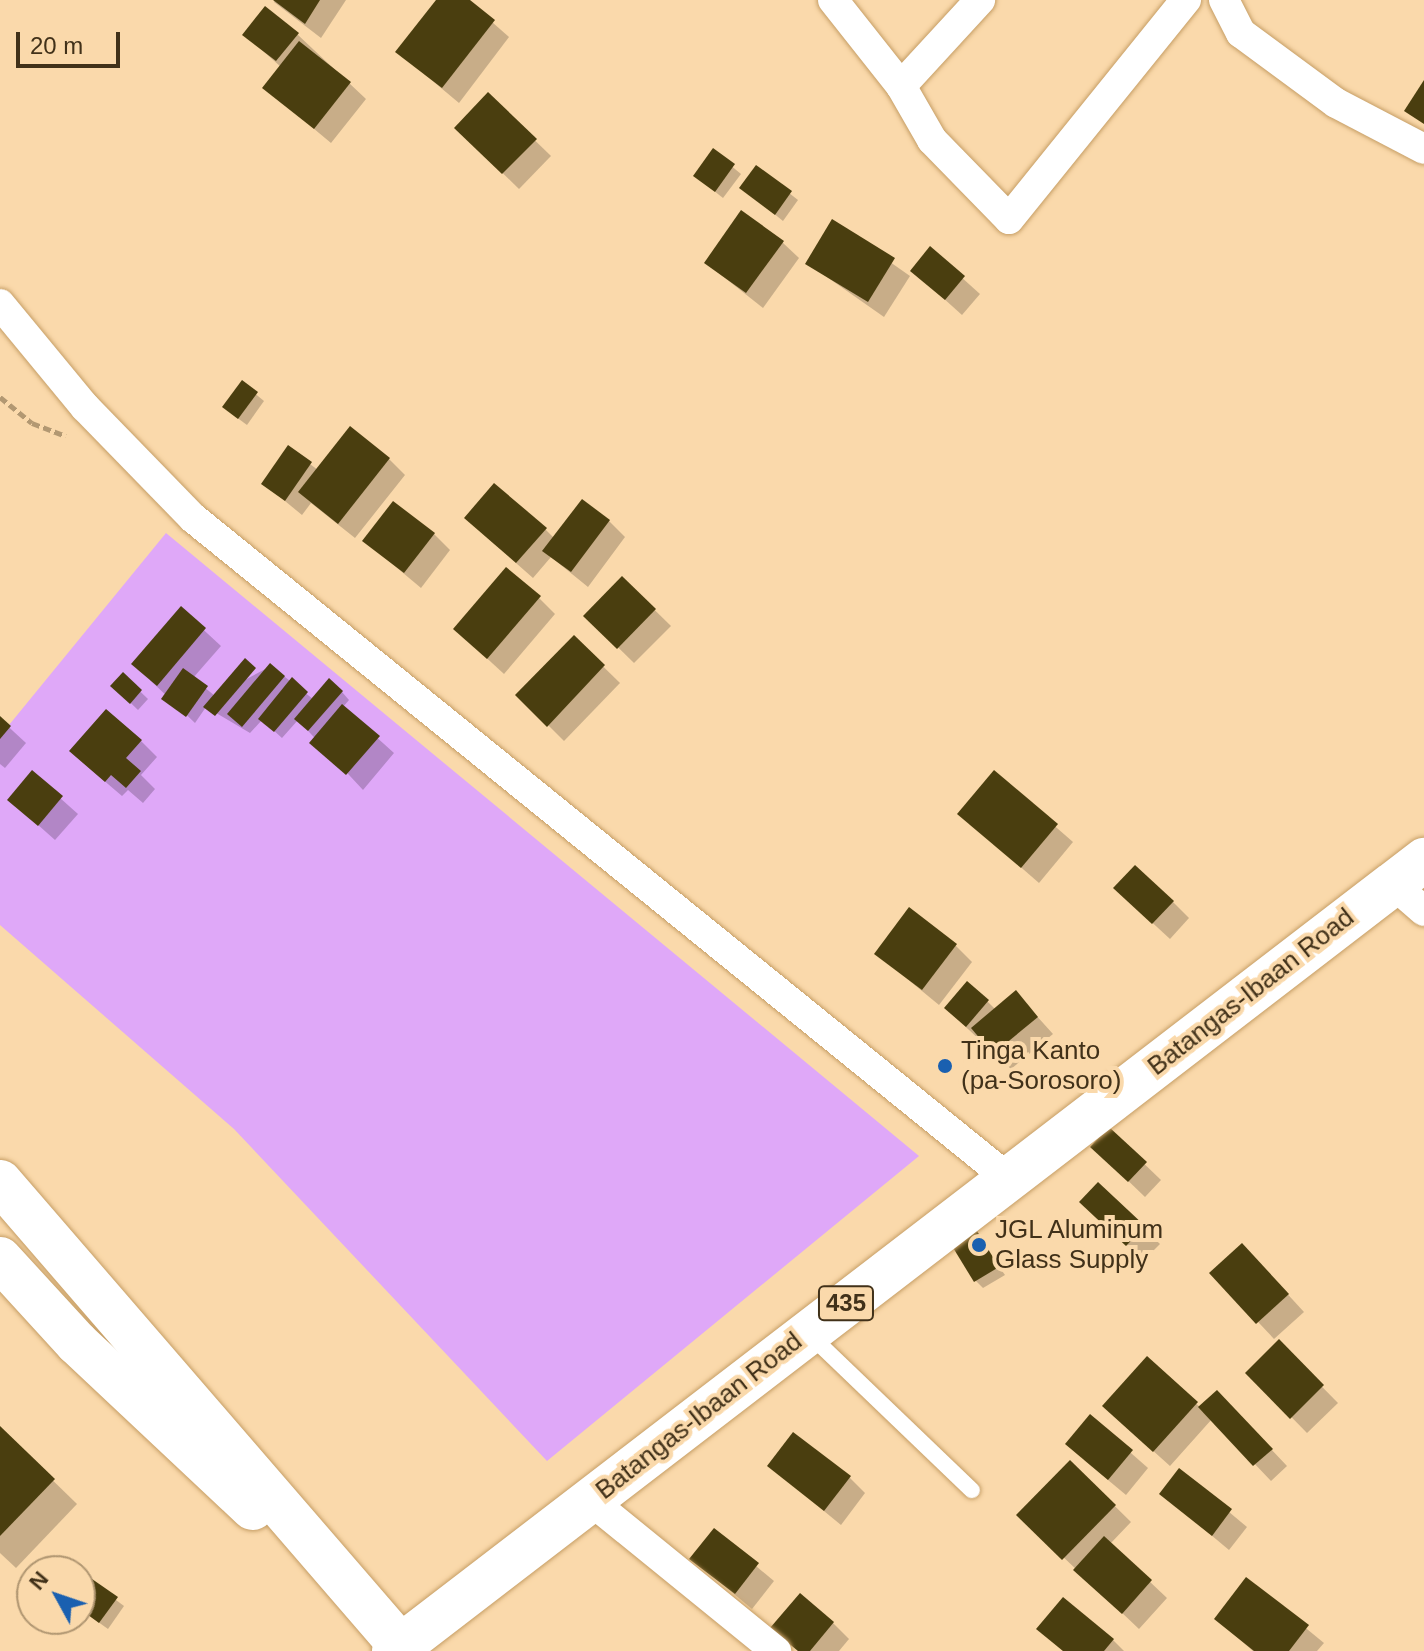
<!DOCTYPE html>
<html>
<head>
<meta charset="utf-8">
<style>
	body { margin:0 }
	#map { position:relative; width:1424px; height:1651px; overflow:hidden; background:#fad9ab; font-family:Arial,sans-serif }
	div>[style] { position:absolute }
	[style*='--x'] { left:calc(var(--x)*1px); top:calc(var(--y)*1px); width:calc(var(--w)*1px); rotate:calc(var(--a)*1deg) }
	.green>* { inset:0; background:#dfa8f8 }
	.shadow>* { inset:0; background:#0003 }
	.building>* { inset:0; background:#4a3e0f }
	.path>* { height:5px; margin-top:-2.5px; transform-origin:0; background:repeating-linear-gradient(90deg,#b29872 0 8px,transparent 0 12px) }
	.roads { filter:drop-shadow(0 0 2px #c69e65) drop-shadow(0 0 2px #c69e65) }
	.service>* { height:16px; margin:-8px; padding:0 8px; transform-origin:8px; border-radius:8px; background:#fff }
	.minor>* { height:30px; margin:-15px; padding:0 15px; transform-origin:15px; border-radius:15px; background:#fff }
	.primary>* { height:44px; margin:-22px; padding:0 22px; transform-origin:22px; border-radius:22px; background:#fff }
	.motorway>* { height:44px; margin:-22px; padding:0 22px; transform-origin:22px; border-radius:22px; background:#fff }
	.dots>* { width:22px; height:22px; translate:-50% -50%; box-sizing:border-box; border:4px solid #fad9ab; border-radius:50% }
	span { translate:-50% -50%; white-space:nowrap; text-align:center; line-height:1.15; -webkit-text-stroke:8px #fad9ab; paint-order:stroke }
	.shield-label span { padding:2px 6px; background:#fad9ab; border:2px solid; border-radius:6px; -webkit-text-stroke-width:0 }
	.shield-label { font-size:24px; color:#413119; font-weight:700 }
	.street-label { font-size:26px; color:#413119 }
	.poi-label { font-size:26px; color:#413119 }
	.left { translate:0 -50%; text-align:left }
	.north { position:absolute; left:16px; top:1555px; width:80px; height:80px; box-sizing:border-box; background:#fad9ab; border:2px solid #b09671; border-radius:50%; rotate:310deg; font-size:22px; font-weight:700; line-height:32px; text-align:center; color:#413119 }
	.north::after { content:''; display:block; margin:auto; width:28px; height:36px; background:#1a60b0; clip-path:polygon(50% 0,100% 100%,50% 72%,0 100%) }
	.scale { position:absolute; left:16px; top:32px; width:104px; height:36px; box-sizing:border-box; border:4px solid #413119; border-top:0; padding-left:10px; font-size:24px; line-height:28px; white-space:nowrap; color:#413119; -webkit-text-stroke:6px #fad9ab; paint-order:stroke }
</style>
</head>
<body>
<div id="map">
	<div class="green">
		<i style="clip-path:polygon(166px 533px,919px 1156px,547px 1461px,234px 1129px,0 925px,0 736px)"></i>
	</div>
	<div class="shadow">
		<i style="clip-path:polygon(346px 0,321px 38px,274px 2px,275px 0)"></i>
		<i style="clip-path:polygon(439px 0,467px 0,509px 37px,459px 103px,398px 52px)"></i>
		<i style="clip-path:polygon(297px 34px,366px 99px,331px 143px,265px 88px,281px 67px,245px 35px)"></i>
		<i style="clip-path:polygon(488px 95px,551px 156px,519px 189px,456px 128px)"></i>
		<i style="clip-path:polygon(713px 151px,741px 174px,723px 198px,695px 176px)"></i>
		<i style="clip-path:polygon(757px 168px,798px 200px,783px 221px,742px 188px)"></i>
		<i style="clip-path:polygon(833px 222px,910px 276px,884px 317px,807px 263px)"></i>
		<i style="clip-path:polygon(782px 242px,799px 258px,763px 308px,706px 263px)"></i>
		<i style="clip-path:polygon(930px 249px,980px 294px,962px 315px,912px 270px)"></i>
		<i style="clip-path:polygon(242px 383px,264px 401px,247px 425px,232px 414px)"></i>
		<i style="clip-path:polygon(288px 448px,318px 470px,389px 459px,405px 475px,355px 538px,311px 503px,302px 515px,263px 483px)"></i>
		<i style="clip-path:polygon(609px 521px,625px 537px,588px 587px,551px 557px,533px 578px,483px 534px,545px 529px,554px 538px)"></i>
		<i style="clip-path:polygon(434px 534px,450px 550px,421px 588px,365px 541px)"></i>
		<i style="clip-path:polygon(622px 578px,671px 626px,634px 663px,586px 616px)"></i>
		<i style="clip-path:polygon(539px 598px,555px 614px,504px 674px,455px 629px)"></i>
		<i style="clip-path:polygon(181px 609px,221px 646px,193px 678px,215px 696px,271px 666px,313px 699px,342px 692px,349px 700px,343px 707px,394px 753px,363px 790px,298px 720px,282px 738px,262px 720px,250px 733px,206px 707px,195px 723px,150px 680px)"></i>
		<i style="clip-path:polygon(574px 638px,620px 683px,564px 741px,518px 695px)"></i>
		<i style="clip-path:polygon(123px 675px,148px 699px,138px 710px,113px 686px)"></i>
		<i style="clip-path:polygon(0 719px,26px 743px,5px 768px,0 764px)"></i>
		<i style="clip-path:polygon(141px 741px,157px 757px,141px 775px,155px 789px,143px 803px,128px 790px,122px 796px,88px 767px)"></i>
		<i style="clip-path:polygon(32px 773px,78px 814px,55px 840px,10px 800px)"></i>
		<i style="clip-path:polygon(994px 773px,1073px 842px,1039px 883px,960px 814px)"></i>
		<i style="clip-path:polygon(1173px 902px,1189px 918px,1170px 939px,1132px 904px)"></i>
		<i style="clip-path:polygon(956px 946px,972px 962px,939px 1005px,877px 954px)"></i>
		<i style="clip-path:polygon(1016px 993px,1053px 1034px,1011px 1069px,954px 1016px,987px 1001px,996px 1010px)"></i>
		<i style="clip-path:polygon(1109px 1130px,1161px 1180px,1145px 1197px,1093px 1147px)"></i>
		<i style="clip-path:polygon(1098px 1185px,1160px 1244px,1143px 1261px,1098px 1218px)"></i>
		<i style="clip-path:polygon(976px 1234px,1005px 1275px,983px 1288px,976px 1281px)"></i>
		<i style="clip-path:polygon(1258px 1262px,1304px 1312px,1274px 1339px,1212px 1273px)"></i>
		<i style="clip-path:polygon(1278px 1342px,1338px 1403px,1307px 1433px,1248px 1373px)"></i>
		<i style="clip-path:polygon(1147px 1359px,1201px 1408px,1233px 1409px,1287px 1466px,1271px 1481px,1212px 1419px,1170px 1466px,1121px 1422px)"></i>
		<i style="clip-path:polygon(1090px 1417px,1148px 1468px,1126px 1495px,1084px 1460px)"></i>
		<i style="clip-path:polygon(0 1429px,77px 1504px,16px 1568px,0 1553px)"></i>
		<i style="clip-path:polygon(1070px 1462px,1131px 1522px,1110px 1544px,1167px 1598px,1139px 1629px,1019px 1515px)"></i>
		<i style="clip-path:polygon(769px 1466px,849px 1477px,865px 1493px,841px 1525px)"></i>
		<i style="clip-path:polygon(1180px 1471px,1247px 1527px,1229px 1550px,1162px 1494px)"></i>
		<i style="clip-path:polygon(714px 1531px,774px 1581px,752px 1609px,692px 1559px)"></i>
		<i style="clip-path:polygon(1247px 1580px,1324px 1643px,1317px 1651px,1253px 1651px,1216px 1619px)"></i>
		<i style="clip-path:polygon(92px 1582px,124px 1606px,108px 1629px,80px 1609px)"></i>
		<i style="clip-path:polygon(833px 1623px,849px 1639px,839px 1651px,798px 1651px,773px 1628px)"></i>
		<i style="clip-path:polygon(1039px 1629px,1113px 1640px,1124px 1651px,1063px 1651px)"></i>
	</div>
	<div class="building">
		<i style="clip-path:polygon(273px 0,320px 0,305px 24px)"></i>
		<i style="clip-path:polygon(436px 0,470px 0,495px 20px,442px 88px,395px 52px)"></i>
		<i style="clip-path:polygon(265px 6px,299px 33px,276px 61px,242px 35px)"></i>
		<i style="clip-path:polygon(299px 41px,351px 82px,314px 129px,262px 88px)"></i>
		<i style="clip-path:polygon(1424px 80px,1424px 124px,1404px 111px)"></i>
		<i style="clip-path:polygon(488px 92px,537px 139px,502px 174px,454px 128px)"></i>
		<i style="clip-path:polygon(713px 148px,735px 164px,715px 192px,693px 176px)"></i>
		<i style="clip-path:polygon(756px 165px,792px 191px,775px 215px,739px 188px)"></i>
		<i style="clip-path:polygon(741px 210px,784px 241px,746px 293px,704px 263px)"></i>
		<i style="clip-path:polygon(832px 219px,895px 258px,868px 302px,805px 264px)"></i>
		<i style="clip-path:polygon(930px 246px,965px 276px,945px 300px,910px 271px)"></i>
		<i style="clip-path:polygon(242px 380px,258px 392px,238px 419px,222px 407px)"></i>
		<i style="clip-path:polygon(350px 426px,390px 458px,338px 524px,298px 492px)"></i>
		<i style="clip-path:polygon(288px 445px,312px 462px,285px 501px,261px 484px)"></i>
		<i style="clip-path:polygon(494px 483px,547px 528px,516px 563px,464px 518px)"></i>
		<i style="clip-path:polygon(582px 499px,610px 520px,571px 572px,542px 551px)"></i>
		<i style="clip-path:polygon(393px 501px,435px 533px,404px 573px,362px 541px)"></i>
		<i style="clip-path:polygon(506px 567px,541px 596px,487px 659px,453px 629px)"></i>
		<i style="clip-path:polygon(622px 576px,656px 609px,617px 649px,583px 616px)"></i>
		<i style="clip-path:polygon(181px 606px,206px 628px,157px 686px,131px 664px)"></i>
		<i style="clip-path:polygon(574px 635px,605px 665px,547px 727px,515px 695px)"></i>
		<i style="clip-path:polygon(245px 658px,256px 668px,215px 716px,203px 707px)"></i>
		<i style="clip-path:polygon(270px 663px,285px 676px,242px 727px,227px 714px)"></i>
		<i style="clip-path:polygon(183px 668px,208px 686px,186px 717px,161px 699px)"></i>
		<i style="clip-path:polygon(123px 672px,142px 690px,130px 704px,110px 686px)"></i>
		<i style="clip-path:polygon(292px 677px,308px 692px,274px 732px,258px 719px)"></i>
		<i style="clip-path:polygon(329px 678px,343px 691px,308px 731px,294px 719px)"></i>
		<i style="clip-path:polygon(342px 704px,380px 736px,346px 775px,309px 743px)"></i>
		<i style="clip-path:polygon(106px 709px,142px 740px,126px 758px,141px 771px,126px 788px,111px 775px,105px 782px,69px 751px)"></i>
		<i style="clip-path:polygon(0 716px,11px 726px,0 739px)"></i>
		<i style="clip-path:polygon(32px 770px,63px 796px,38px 826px,7px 800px)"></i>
		<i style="clip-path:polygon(994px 770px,1058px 824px,1021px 868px,957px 814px)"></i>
		<i style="clip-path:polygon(1135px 865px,1174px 901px,1152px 924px,1113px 888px)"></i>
		<i style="clip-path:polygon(909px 907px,957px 944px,922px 990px,874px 954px)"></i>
		<i style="clip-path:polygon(967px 981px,989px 1000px,966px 1027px,944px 1008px)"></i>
		<i style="clip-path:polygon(1016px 990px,1038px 1017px,993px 1054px,971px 1028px)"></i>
		<i style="clip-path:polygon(1109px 1127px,1147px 1162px,1128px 1182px,1090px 1147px)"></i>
		<i style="clip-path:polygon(1098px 1182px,1145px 1226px,1126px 1246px,1079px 1202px)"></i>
		<i style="clip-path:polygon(977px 1231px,999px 1267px,974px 1282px,952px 1246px)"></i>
		<i style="clip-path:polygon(1242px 1243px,1289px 1294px,1256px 1324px,1209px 1273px)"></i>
		<i style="clip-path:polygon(1279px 1339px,1324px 1385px,1290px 1419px,1245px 1373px)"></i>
		<i style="clip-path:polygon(1147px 1356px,1198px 1402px,1153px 1452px,1102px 1406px)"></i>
		<i style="clip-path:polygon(1217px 1390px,1273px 1449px,1253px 1466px,1198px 1407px)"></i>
		<i style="clip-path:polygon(1090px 1414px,1133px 1450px,1108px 1480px,1065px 1444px)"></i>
		<i style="clip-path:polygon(0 1426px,55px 1479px,0 1536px)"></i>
		<i style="clip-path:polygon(793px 1432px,851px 1476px,824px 1511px,767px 1466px)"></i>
		<i style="clip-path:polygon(1070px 1460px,1116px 1505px,1062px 1560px,1016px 1515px)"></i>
		<i style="clip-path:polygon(1179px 1468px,1232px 1509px,1212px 1536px,1159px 1494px)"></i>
		<i style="clip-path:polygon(714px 1528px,759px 1563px,735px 1594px,689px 1559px)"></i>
		<i style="clip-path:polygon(1104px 1536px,1152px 1580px,1122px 1614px,1073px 1570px)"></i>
		<i style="clip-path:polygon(1246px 1577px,1309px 1625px,1289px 1651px,1254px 1651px,1214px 1619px)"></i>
		<i style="clip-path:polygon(92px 1579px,118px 1597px,99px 1623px,80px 1609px)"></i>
		<i style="clip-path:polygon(800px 1593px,834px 1622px,810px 1651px,798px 1651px,770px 1628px)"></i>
		<i style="clip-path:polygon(1063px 1597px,1114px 1639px,1104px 1651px,1063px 1651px,1036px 1629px)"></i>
	</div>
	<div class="path">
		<i style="--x:0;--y:397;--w:41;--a:39.1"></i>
		<i style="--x:32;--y:423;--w:36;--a:21"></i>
	</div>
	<div class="roads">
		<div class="service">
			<i style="--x:808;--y:1333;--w:227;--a:43.8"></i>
		</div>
		<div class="minor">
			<i style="--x:833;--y:0;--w:110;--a:51.7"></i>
			<i style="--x:901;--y:86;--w:62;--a:60.1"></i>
			<i style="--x:932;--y:140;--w:110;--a:45.7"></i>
			<i style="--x:1009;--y:219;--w:282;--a:-51.1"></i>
			<i style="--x:1224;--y:0;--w:37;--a:63"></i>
			<i style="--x:1241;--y:33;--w:118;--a:36.4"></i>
			<i style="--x:1336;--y:103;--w:99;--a:27.6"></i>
			<i style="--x:901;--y:86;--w:117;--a:-47.4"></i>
			<i style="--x:0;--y:304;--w:134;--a:50.5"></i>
			<i style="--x:85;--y:407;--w:155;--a:45.8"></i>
			<i style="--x:193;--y:518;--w:1050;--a:39.01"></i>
			<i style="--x:1393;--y:884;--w:41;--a:41.1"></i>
			<i style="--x:590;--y:1500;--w:240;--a:39.1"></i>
		</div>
		<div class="primary">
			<i style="--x:394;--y:1651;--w:1299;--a:-37.52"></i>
		</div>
		<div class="motorway">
			<i style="--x:0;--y:1182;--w:613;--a:49.17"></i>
			<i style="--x:0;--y:1259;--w:114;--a:47.5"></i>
			<i style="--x:77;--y:1343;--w:241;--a:43.2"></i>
		</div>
	</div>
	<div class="dots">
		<i style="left:945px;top:1066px;background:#1a60b0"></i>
		<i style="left:979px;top:1245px;background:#1a60b0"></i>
	</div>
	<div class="shield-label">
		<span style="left:846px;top:1303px">435</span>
	</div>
	<div class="street-label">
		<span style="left:1251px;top:992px;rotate:-38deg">Batangas-Ibaan Road</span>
		<span style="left:699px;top:1416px;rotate:-38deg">Batangas-Ibaan Road</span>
	</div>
	<div class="poi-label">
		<span class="left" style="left:961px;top:1066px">Tinga Kanto<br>(pa-Sorosoro)</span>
		<span class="left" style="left:995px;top:1245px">JGL Aluminum<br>Glass Supply</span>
	</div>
	<div class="north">N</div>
	<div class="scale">20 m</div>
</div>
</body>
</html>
